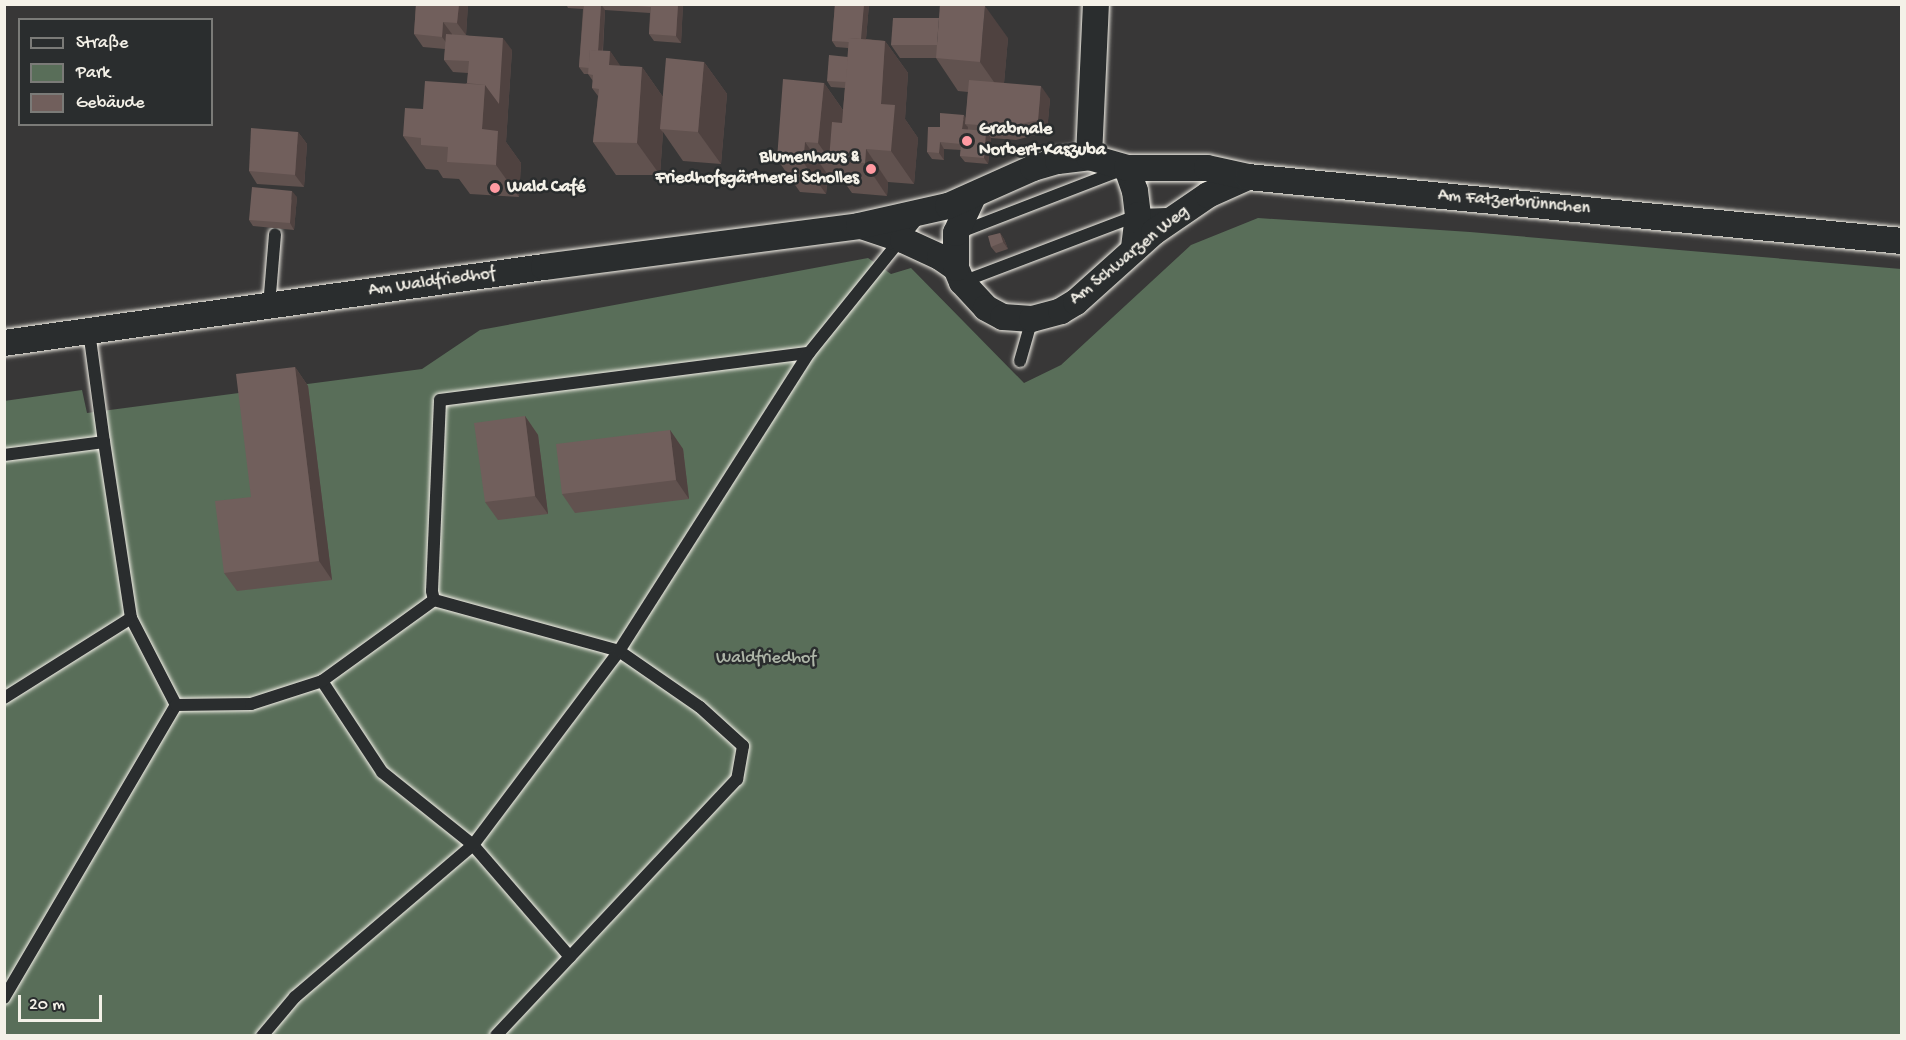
<!DOCTYPE html>
<html>
<head>
<meta charset="utf-8">
<style>
	body { margin:0 }
	#map { position:relative; width:1906px; height:1040px; overflow:hidden; background:#383737; font-family:"Gochi Hand",sans-serif }
	div>[style] { position:absolute }
	[style*='--x'] { left:calc(var(--x)*1px); top:calc(var(--y)*1px); width:calc(var(--w)*1px); rotate:calc(var(--a)*1deg) }
	.green>* { inset:0; background:#596e59 }
	.roads { filter:drop-shadow(0 0 2px #f4f1e8) drop-shadow(0 0 2px #f4f1e8) }
	.lane>* { height:12px; margin:-6px; padding:0 6px; transform-origin:6px; border-radius:6px; background:#2a2d2e }
	.street>* { height:26px; margin:-13px; padding:0 13px; transform-origin:13px; border-radius:13px; background:#2a2d2e }
	.wall>* { inset:0; background:#61524f }
	.shaded-wall>* { inset:0; background:#4f4240 }
	.building>* { inset:0; background:#715f5c }
	.dots>* { width:16px; height:16px; translate:-50% -50%; box-sizing:border-box; border:3px solid #2a2d2e; border-radius:50% }
	span { translate:-50% -50%; white-space:nowrap; text-align:center; line-height:1.15; -webkit-text-stroke:5px #2a2d2e; paint-order:stroke }
	.poi-label { font-size:18px; color:#f4f1e8; font-weight:700 }
	.left { translate:0 -50%; text-align:left }
	.right { translate:-100% -50%; text-align:right }
	.street-label { font-size:18px; color:#f4f1e8 }
	.park-label { font-size:18px; color:#aeb6a8 }
	.frame { position:absolute; inset:0; border:6px solid #f4f1e8; pointer-events:none }
	.legend { position:absolute; left:18px; top:18px; width:195px; height:108px; box-sizing:border-box; background:#2a2d2e; border:2px solid #7b7b78; margin:0; padding:8px 10px; list-style:none; font-size:18px; color:#f4f1e8 }
	.legend li { display:flex; align-items:center; gap:12px; height:30px }
	.legend b { width:30px; border:2px solid #7b7b78 }
	.scale { position:absolute; left:18px; top:995px; width:84px; height:27px; box-sizing:border-box; border:3px solid #f4f1e8; border-top:0; padding-left:8px; font-size:18px; line-height:21px; white-space:nowrap; color:#f4f1e8; -webkit-text-stroke:4px #2a2d2e; paint-order:stroke }
</style>
</head>
<body>
<div id="map">
	<div class="green">
		<i style="clip-path:polygon(1258px 218px,1470px 232px,1901px 269px,1901px 1035px,5px 1035px,4px 401px,82px 390px,87px 413px,422px 369px,480px 330px,868px 258px,891px 274px,911px 268px,1024px 383px,1061px 365px,1191px 245px)"></i>
	</div>
	<div class="roads">
		<div class="lane">
			<i style="--x:958;--y:233;--w:175;--a:-21.1"></i>
			<i style="--x:962;--y:282;--w:188;--a:-20.8"></i>
			<i style="--x:1138;--y:215;--w:35;--a:-2"></i>
			<i style="--x:269;--y:306;--w:72;--a:-85.2"></i>
			<i style="--x:1020;--y:361;--w:44;--a:-74.1"></i>
			<i style="--x:4;--y:455;--w:101;--a:-7.4"></i>
			<i style="--x:104;--y:442;--w:112;--a:-97.7"></i>
			<i style="--x:434;--y:600;--w:192;--a:15.4"></i>
			<i style="--x:619;--y:651;--w:98;--a:34.7"></i>
			<i style="--x:700;--y:707;--w:58;--a:42.2"></i>
			<i style="--x:743;--y:746;--w:34;--a:100"></i>
			<i style="--x:737;--y:779;--w:352;--a:133.2"></i>
			<i style="--x:131;--y:618;--w:98;--a:62.7"></i>
			<i style="--x:322;--y:681;--w:109;--a:56.6"></i>
			<i style="--x:382;--y:772;--w:117;--a:38.7"></i>
			<i style="--x:473;--y:845;--w:148;--a:49.1"></i>
			<i style="--x:4;--y:698;--w:150;--a:-32.2"></i>
			<i style="--x:131;--y:618;--w:178;--a:-98.7"></i>
			<i style="--x:4;--y:998;--w:340;--a:-59.6"></i>
			<i style="--x:176;--y:705;--w:75;--a:-0.8"></i>
			<i style="--x:251;--y:704;--w:75;--a:-17.9"></i>
			<i style="--x:322;--y:681;--w:138;--a:-35.9"></i>
			<i style="--x:434;--y:600;--w:9;--a:-103"></i>
			<i style="--x:432;--y:591;--w:191;--a:-87.6"></i>
			<i style="--x:440;--y:400;--w:372;--a:-7.3"></i>
			<i style="--x:809;--y:353;--w:180;--a:-51.1"></i>
			<i style="--x:262;--y:1036;--w:51;--a:-49.8"></i>
			<i style="--x:295;--y:997;--w:234;--a:-40.5"></i>
			<i style="--x:473;--y:845;--w:243;--a:-53"></i>
			<i style="--x:619;--y:651;--w:353;--a:-57.5"></i>
		</div>
		<div class="street">
			<i style="--x:1089;--y:157;--w:153;--a:-87.4"></i>
			<i style="--x:1127;--y:168;--w:24;--a:71"></i>
			<i style="--x:1135;--y:191;--w:24;--a:83"></i>
			<i style="--x:1138;--y:215;--w:35;--a:97"></i>
			<i style="--x:864;--y:227;--w:41;--a:18.4"></i>
			<i style="--x:903;--y:240;--w:41;--a:24.7"></i>
			<i style="--x:940;--y:257;--w:19;--a:35"></i>
			<i style="--x:956;--y:268;--w:15;--a:67"></i>
			<i style="--x:962;--y:282;--w:35;--a:47"></i>
			<i style="--x:986;--y:308;--w:19;--a:28"></i>
			<i style="--x:1003;--y:317;--w:29;--a:4"></i>
			<i style="--x:1032;--y:319;--w:30;--a:-15"></i>
			<i style="--x:1061;--y:311;--w:17;--a:-31"></i>
			<i style="--x:1076;--y:302;--w:105;--a:-41.9"></i>
			<i style="--x:1154;--y:232;--w:65;--a:-34.4"></i>
			<i style="--x:1208;--y:195;--w:44;--a:-24.2"></i>
			<i style="--x:956;--y:268;--w:35;--a:-90"></i>
			<i style="--x:956;--y:233;--w:40;--a:-65"></i>
			<i style="--x:4;--y:343;--w:545;--a:-8.01"></i>
			<i style="--x:544;--y:267;--w:318;--a:-7.4"></i>
			<i style="--x:859;--y:226;--w:91;--a:-12.7"></i>
			<i style="--x:948;--y:206;--w:93;--a:-24.1"></i>
			<i style="--x:1033;--y:168;--w:26;--a:-16"></i>
			<i style="--x:1058;--y:161;--w:31;--a:-7"></i>
			<i style="--x:1089;--y:157;--w:40;--a:16"></i>
			<i style="--x:1127;--y:168;--w:80;--a:0"></i>
			<i style="--x:1207;--y:168;--w:42;--a:12.4"></i>
			<i style="--x:1248;--y:177;--w:657;--a:5.59"></i>
		</div>
	</div>
	<div class="wall">
		<i style="clip-path:polygon(416px 4px,468px 4px,466px 35px,512px 50px,506px 142px,521px 163px,519px 197px,470px 194px,459px 179px,443px 178px,438px 170px,426px 169px,403px 136px,423px 109px,467px 83px,468px 73px,453px 72px,444px 60px,445px 49px,423px 47px,414px 34px)"></i>
		<i style="clip-path:polygon(566px 4px,683px 4px,681px 43px,654px 41px,649px 34px,650px 13px,605px 10px,603px 51px,610px 51px,620px 66px,642px 67px,663px 97px,704px 62px,727px 94px,721px 164px,683px 161px,663px 132px,660px 175px,616px 175px,593px 142px,598px 96px,592px 88px,593px 81px,588px 74px,584px 74px,579px 67px,583px 9px,568px 8px)"></i>
		<i style="clip-path:polygon(835px 4px,869px 4px,866px 39px,885px 41px,908px 73px,905px 119px,918px 138px,914px 184px,888px 182px,887px 196px,852px 193px,840px 176px,828px 175px,826px 194px,800px 192px,777px 159px,824px 83px,843px 110px,845px 88px,831px 87px,827px 81px,848px 57px,848px 48px,836px 47px,832px 41px)"></i>
		<i style="clip-path:polygon(1002px 4px,1029px 4px,1028px 6px)"></i>
		<i style="clip-path:polygon(1008px 38px,1004px 83px,1050px 99px,1047px 132px,1016px 140px,991px 138px,988px 164px,965px 162px,960px 156px,961px 150px,944px 149px,944px 160px,932px 159px,927px 152px,940px 127px,966px 118px,968px 92px,958px 91px,936px 58px,900px 58px,891px 45px)"></i>
		<i style="clip-path:polygon(298px 132px,307px 144px,304px 187px,257px 184px,249px 171px)"></i>
		<i style="clip-path:polygon(297px 197px,294px 230px,253px 226px,249px 220px)"></i>
		<i style="clip-path:polygon(1000px 233px,1004px 239px,1008px 249px,996px 253px,991px 247px)"></i>
		<i style="clip-path:polygon(295px 367px,308px 386px,332px 580px,237px 591px,224px 573px,251px 497px)"></i>
		<i style="clip-path:polygon(525px 416px,538px 435px,548px 514px,498px 520px,485px 502px)"></i>
		<i style="clip-path:polygon(670px 430px,683px 449px,689px 499px,575px 513px,562px 494px)"></i>
	</div>
	<div class="shaded-wall">
		<i style="clip-path:polygon(459px 4px,468px 4px,466px 35px,457px 23px)"></i>
		<i style="clip-path:polygon(601px 4px,605px 10px,601px 75px,597px 68px)"></i>
		<i style="clip-path:polygon(678px 4px,683px 4px,681px 43px,676px 36px)"></i>
		<i style="clip-path:polygon(864px 4px,869px 4px,865px 50px,860px 43px)"></i>
		<i style="clip-path:polygon(985px 6px,1008px 38px,1003px 95px,980px 62px)"></i>
		<i style="clip-path:polygon(443px 22px,452px 34px,451px 49px,442px 37px)"></i>
		<i style="clip-path:polygon(503px 38px,512px 50px,506px 142px,521px 163px,519px 197px,496px 165px,482px 129px,485px 85px)"></i>
		<i style="clip-path:polygon(885px 41px,908px 73px,905px 119px,918px 138px,914px 184px,891px 151px,881px 104px)"></i>
		<i style="clip-path:polygon(610px 51px,633px 84px,609px 65px)"></i>
		<i style="clip-path:polygon(704px 62px,727px 94px,721px 164px,698px 132px)"></i>
		<i style="clip-path:polygon(642px 67px,665px 100px,660px 129px,663px 132px,660px 175px,637px 143px)"></i>
		<i style="clip-path:polygon(824px 83px,847px 116px,830px 160px,818px 143px)"></i>
		<i style="clip-path:polygon(1041px 86px,1050px 99px,1047px 132px,1038px 120px)"></i>
		<i style="clip-path:polygon(964px 115px,968px 121px,965px 124px,968px 127px,967px 136px,962px 129px)"></i>
		<i style="clip-path:polygon(986px 131px,991px 138px,988px 164px,984px 158px)"></i>
		<i style="clip-path:polygon(298px 132px,307px 144px,304px 187px,295px 175px)"></i>
		<i style="clip-path:polygon(805px 142px,828px 175px,826px 194px,803px 162px)"></i>
		<i style="clip-path:polygon(940px 142px,944px 149px,944px 160px,939px 153px)"></i>
		<i style="clip-path:polygon(866px 149px,888px 182px,887px 196px,865px 163px)"></i>
		<i style="clip-path:polygon(292px 191px,297px 197px,294px 230px,290px 223px)"></i>
		<i style="clip-path:polygon(1000px 233px,1004px 239px,1008px 249px,1003px 242px)"></i>
		<i style="clip-path:polygon(295px 367px,308px 386px,332px 580px,319px 561px)"></i>
		<i style="clip-path:polygon(525px 416px,538px 435px,548px 514px,535px 496px)"></i>
		<i style="clip-path:polygon(670px 430px,683px 449px,689px 499px,676px 480px)"></i>
	</div>
	<div class="building">
		<i style="clip-path:polygon(416px 4px,459px 4px,457px 23px,443px 22px,442px 37px,414px 34px)"></i>
		<i style="clip-path:polygon(584px 4px,601px 4px,598px 51px,590px 50px,589px 68px,579px 67px)"></i>
		<i style="clip-path:polygon(608px 4px,678px 4px,676px 36px,649px 34px,651px 7px)"></i>
		<i style="clip-path:polygon(835px 4px,864px 4px,861px 39px,849px 38px,849px 42px,832px 41px)"></i>
		<i style="clip-path:polygon(940px 4px,972px 4px,985px 6px,980px 62px,936px 58px)"></i>
		<i style="clip-path:polygon(893px 18px,939px 18px,937px 45px,891px 45px)"></i>
		<i style="clip-path:polygon(446px 34px,503px 38px,499px 104px,485px 85px,467px 83px,469px 61px,444px 60px)"></i>
		<i style="clip-path:polygon(849px 38px,885px 41px,881px 104px,895px 105px,891px 151px,866px 149px,865px 163px,829px 160px,832px 122px,842px 123px)"></i>
		<i style="clip-path:polygon(590px 50px,610px 51px,609px 65px,642px 67px,637px 143px,593px 142px,599px 89px,592px 88px,593px 75px,588px 74px)"></i>
		<i style="clip-path:polygon(829px 55px,848px 57px,846px 82px,827px 81px)"></i>
		<i style="clip-path:polygon(666px 58px,704px 62px,698px 132px,660px 129px)"></i>
		<i style="clip-path:polygon(783px 79px,824px 83px,818px 143px,805px 142px,803px 162px,777px 159px)"></i>
		<i style="clip-path:polygon(969px 80px,1041px 86px,1038px 120px,1007px 127px,965px 124px)"></i>
		<i style="clip-path:polygon(425px 81px,485px 85px,482px 129px,498px 131px,496px 165px,447px 162px,448px 147px,421px 145px,421px 138px,403px 136px,405px 108px,423px 109px)"></i>
		<i style="clip-path:polygon(940px 113px,964px 115px,962px 129px,986px 131px,984px 158px,960px 156px,961px 144px,940px 142px,939px 153px,927px 152px,928px 127px,940px 127px)"></i>
		<i style="clip-path:polygon(251px 128px,298px 132px,295px 175px,249px 171px)"></i>
		<i style="clip-path:polygon(252px 187px,292px 191px,290px 223px,249px 220px)"></i>
		<i style="clip-path:polygon(1000px 233px,1003px 242px,991px 247px,988px 236px)"></i>
		<i style="clip-path:polygon(295px 367px,319px 561px,224px 573px,215px 501px,251px 497px,236px 374px)"></i>
		<i style="clip-path:polygon(525px 416px,535px 496px,485px 502px,474px 423px)"></i>
		<i style="clip-path:polygon(670px 430px,676px 480px,562px 494px,556px 444px)"></i>
	</div>
	<div class="dots">
		<i style="left:967px;top:141px;background:#ff9aa2"></i>
		<i style="left:871px;top:169px;background:#ff9aa2"></i>
		<i style="left:495px;top:188px;background:#ff9aa2"></i>
	</div>
	<div class="poi-label">
		<span class="left" style="left:979px;top:141px">Grabmale<br>Norbert Kaszuba</span>
		<span class="right" style="left:859px;top:169px">Blumenhaus &amp;<br>Friedhofsgärtnerei Scholles</span>
		<span class="left" style="left:507px;top:188px">Wald Café</span>
	</div>
	<div class="street-label">
		<span style="left:1514px;top:203px;rotate:5deg">Am Fatzerbrünnchen</span>
		<span style="left:1130px;top:256px;rotate:-39deg">Am Schwarzen Weg</span>
		<span style="left:432px;top:283px;rotate:-8deg">Am Waldfriedhof</span>
	</div>
	<div class="park-label">
		<span style="left:766px;top:659px">Waldfriedhof</span>
	</div>
	<div class="frame"></div>
	<ul class="legend">
	<li><b style="height:8px;background:#2a2d2e"></b>Straße</li>
	<li><b style="height:16px;background:#596e59"></b>Park</li>
	<li><b style="height:16px;background:#715f5c"></b>Gebäude</li>
	</ul>
	<div class="scale">20 m</div>
</div>
</body>
</html>
